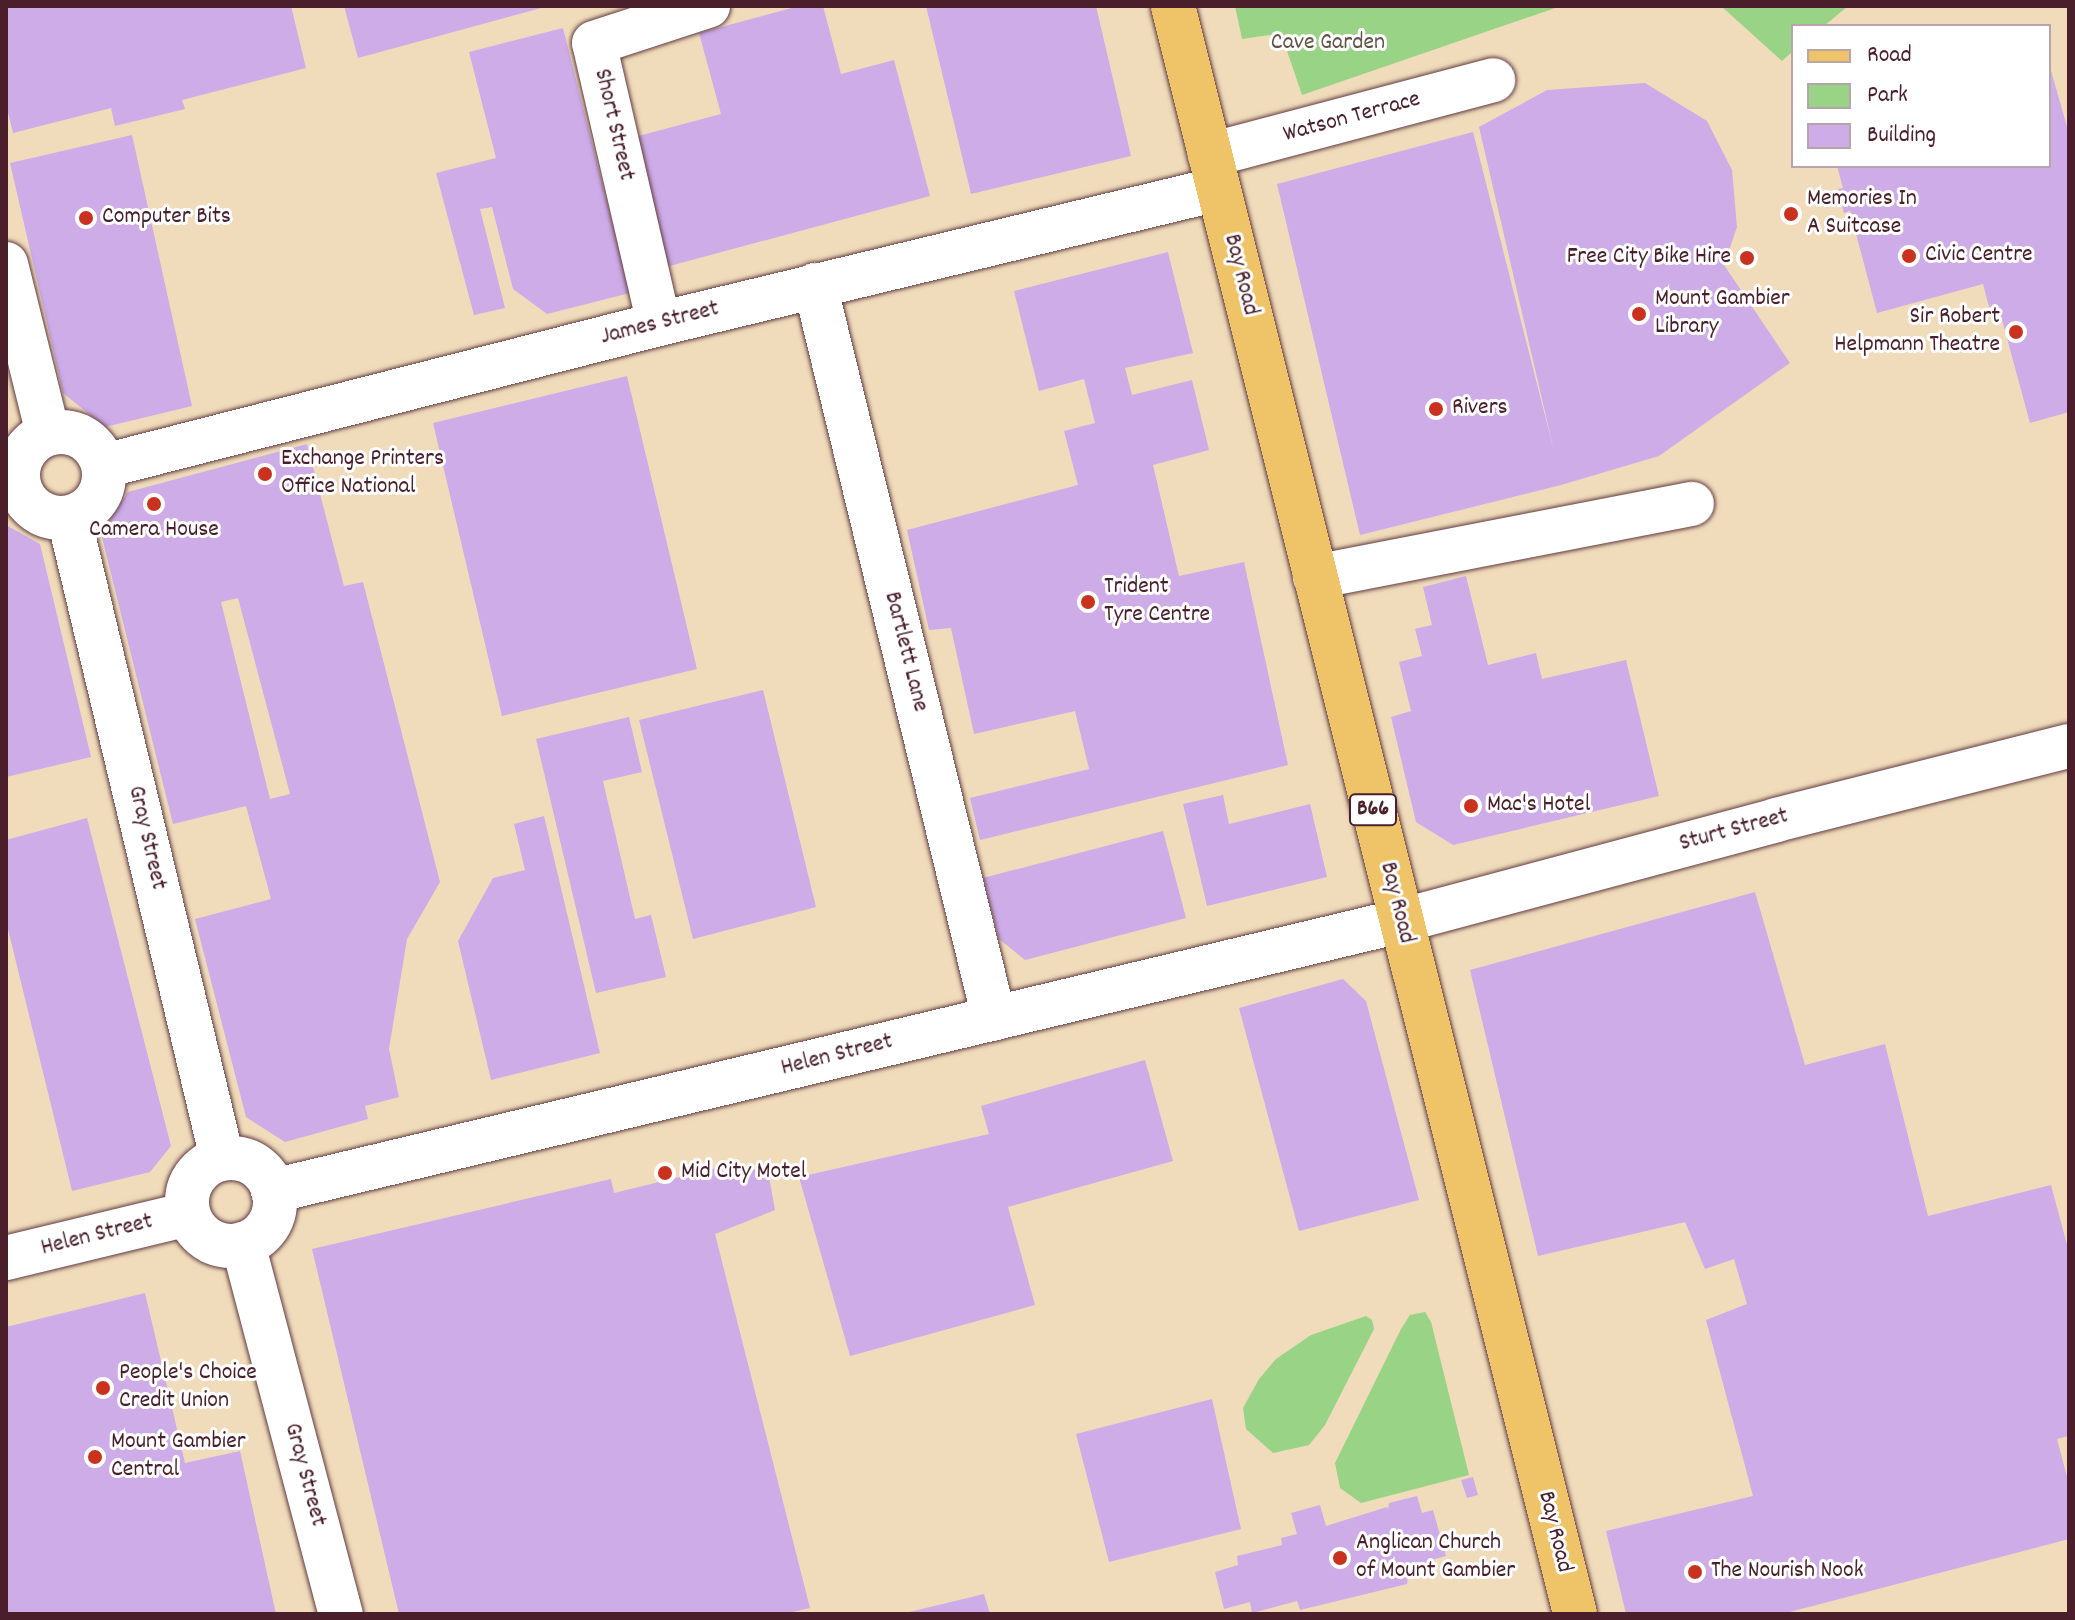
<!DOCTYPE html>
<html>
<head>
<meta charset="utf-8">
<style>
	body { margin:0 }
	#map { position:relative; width:2075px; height:1620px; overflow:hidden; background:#f0dcbb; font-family:Dekko,sans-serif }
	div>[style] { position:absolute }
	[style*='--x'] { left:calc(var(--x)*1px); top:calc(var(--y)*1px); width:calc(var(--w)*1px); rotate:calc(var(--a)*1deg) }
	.green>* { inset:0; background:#98d386 }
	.building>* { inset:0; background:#cdace8 }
	.roads { filter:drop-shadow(0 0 2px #633b41) drop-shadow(0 0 2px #633b41) }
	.minor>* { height:44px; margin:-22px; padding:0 22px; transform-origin:22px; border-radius:22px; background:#fff }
	.minor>.ring { margin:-22px; padding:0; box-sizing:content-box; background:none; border:44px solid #fff; border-radius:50% }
	.major>* { height:44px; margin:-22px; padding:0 22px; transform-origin:22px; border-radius:22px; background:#efc469 }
	.dots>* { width:22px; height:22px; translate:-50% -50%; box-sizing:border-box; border:4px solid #fff; border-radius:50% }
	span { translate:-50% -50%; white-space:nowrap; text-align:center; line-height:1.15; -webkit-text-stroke:6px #fff; paint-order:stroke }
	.shield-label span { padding:2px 6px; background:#fff; border:2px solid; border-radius:6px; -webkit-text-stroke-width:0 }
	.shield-label { font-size:22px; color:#4a1f2b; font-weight:700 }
	.park-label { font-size:24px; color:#615546 }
	.street-label { font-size:24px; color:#4a1f2b }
	.poi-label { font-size:24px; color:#4a1f2b }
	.left { translate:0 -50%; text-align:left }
	.right { translate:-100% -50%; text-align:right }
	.frame { position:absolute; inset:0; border:8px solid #4a1f2b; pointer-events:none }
	.legend { position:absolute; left:1791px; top:24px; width:260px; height:144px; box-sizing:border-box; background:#fff; border:2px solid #b7a5aa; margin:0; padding:10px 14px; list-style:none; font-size:24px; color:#4a1f2b }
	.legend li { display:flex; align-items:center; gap:16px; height:40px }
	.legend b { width:40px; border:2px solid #b7a5aa }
</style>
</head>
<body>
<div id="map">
	<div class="green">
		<i style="clip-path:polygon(1235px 6px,1561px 6px,1302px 95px,1285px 45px,1269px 35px,1242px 39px)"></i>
		<i style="clip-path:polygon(1721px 6px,1848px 6px,1824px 26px,1793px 26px,1793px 51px,1782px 61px)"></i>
		<i style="clip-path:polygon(1425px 1312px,1431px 1322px,1469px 1475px,1361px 1503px,1340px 1488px,1335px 1463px,1401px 1329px,1410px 1315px)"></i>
		<i style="clip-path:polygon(1366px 1316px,1372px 1320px,1374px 1329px,1325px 1425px,1309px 1445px,1273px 1453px,1246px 1429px,1243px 1408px,1259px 1379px,1276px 1359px,1311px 1335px)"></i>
	</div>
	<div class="building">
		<i style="clip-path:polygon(6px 6px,291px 6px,306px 68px,182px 100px,185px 109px,115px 126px,111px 108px,13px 133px,6px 104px)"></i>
		<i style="clip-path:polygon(344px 6px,545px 6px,545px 7px,358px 58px)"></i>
		<i style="clip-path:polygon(799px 6px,823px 6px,841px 74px,894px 60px,930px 196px,662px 268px,627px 139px,721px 114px,699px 33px)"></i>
		<i style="clip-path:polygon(926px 6px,1096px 6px,1131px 156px,971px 194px)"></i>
		<i style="clip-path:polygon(563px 28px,630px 293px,547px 314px,513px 289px,492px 207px,480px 209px,505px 308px,474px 315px,436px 173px,496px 158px,469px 52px)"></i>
		<i style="clip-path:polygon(2050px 67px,2069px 134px,2069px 412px,2030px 423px,1998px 305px,1989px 307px,1983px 284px,1877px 313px,1850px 211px,1844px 213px,1838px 189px,1843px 188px,1837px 166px,2049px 166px)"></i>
		<i style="clip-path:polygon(1645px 83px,1707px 121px,1732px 170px,1737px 227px,1724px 265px,1790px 363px,1659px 456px,1561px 485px,1360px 535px,1277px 184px,1473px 132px,1554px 451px,1479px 127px,1547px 90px)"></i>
		<i style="clip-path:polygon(132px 135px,192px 406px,105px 427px,63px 393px,10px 163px)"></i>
		<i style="clip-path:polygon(1168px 252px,1193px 353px,1125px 368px,1132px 395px,1192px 380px,1209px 450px,1153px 465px,1179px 576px,1244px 562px,1288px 765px,980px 840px,970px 798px,1089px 769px,1075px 711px,974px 734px,951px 628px,929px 630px,907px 530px,1078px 485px,1064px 431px,1095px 423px,1084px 379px,1039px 391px,1014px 291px)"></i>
		<i style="clip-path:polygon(627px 376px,697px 669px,502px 716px,433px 423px)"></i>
		<i style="clip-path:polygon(evenodd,307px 444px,344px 586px,363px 582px,440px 882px,407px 939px,389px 1049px,399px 1097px,365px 1106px,368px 1119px,285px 1142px,246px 1117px,195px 919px,271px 899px,246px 806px,173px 824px,101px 533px,128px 492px,307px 444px,238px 598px,290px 794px,270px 799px,221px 602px,238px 598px)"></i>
		<i style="clip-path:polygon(6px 525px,40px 544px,91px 757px,6px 777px)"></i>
		<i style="clip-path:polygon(1466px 576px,1488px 665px,1536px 653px,1542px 679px,1626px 660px,1659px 796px,1453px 845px,1416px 822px,1391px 717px,1411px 711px,1399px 662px,1422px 656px,1415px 629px,1432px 625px,1423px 587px)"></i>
		<i style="clip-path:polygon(763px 690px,816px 907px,693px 939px,639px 720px)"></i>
		<i style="clip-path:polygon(629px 717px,642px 772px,603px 781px,635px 919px,651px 915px,666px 977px,596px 993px,536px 739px)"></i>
		<i style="clip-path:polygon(1223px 795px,1229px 824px,1310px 804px,1327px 877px,1207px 906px,1183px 804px)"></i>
		<i style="clip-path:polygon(544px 816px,600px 1053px,491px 1080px,458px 941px,493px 878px,525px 870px,514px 824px)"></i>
		<i style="clip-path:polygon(87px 818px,171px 1146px,150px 1172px,72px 1191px,6px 921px,6px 840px)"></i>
		<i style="clip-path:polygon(1163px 831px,1186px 918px,1025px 960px,999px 939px,983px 878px)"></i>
		<i style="clip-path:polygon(1755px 892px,1805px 1065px,1885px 1044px,1928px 1216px,2051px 1185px,2069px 1252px,2069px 1436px,2057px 1439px,2069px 1484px,2069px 1539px,1782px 1614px,1626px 1614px,1606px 1531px,1753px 1496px,1706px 1320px,1747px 1304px,1734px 1259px,1705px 1269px,1685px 1222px,1538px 1256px,1470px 970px)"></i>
		<i style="clip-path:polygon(1343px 979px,1366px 1001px,1419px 1200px,1299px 1231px,1239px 1008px)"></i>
		<i style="clip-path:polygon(1145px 1060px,1173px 1161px,1008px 1207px,1035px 1305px,850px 1356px,799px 1177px,989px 1134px,981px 1106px)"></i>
		<i style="clip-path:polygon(725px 1166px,768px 1171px,775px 1210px,715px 1234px,810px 1608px,784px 1614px,399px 1614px,312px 1249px,611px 1179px,614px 1193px)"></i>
		<i style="clip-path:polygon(145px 1293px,185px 1463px,240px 1451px,276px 1614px,6px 1614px,6px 1327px)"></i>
		<i style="clip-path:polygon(1212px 1399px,1241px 1529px,1109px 1562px,1076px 1434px)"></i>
		<i style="clip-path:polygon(1473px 1477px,1478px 1495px,1467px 1498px,1461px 1480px)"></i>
		<i style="clip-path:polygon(1417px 1496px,1422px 1513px,1433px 1510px,1446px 1556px,1427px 1561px,1429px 1571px,1408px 1576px,1407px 1584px,1300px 1610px,1297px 1601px,1252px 1613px,1250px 1602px,1224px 1609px,1215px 1572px,1238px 1565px,1237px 1556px,1282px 1545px,1281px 1538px,1297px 1534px,1291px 1513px,1320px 1505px,1326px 1526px,1387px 1507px,1388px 1510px,1389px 1503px)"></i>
		<i style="clip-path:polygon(984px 1594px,990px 1614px,905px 1614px,905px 1613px)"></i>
	</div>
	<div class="roads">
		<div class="minor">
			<i style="--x:1210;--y:155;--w:293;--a:-14.8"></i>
			<i style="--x:6;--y:264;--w:175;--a:76.1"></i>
			<i style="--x:815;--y:285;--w:755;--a:76.28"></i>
			<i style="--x:659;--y:324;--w:288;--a:-103"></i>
			<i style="--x:594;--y:43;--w:120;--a:-18"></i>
			<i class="ring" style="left:18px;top:432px;width:42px;height:42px"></i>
			<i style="--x:104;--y:466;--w:573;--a:-14.35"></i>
			<i style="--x:659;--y:324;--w:575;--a:-13.58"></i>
			<i style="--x:69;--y:518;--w:658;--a:76.56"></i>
			<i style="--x:1315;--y:577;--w:384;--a:-11"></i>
			<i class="ring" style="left:187px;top:1158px;width:44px;height:44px"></i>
			<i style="--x:273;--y:1191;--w:1159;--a:-13.47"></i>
			<i style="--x:1400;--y:921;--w:389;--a:-15"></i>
			<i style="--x:1776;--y:820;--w:302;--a:-14.2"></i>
			<i style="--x:243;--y:1244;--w:383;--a:75.2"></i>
			<i style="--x:6;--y:1258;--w:187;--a:-13.6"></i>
		</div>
		<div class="major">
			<i style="--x:1173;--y:6;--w:1657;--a:75.96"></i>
		</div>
	</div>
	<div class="dots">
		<i style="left:1791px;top:214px;background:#c8321e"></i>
		<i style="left:86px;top:218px;background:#c8321e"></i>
		<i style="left:1909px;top:256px;background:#c8321e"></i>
		<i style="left:1747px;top:258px;background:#c8321e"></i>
		<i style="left:1639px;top:314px;background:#c8321e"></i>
		<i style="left:2016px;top:332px;background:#c8321e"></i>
		<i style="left:1436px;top:409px;background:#c8321e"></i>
		<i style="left:265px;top:474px;background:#c8321e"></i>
		<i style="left:154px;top:504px;background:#c8321e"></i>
		<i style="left:1088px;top:602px;background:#c8321e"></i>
		<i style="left:1471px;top:806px;background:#c8321e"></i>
		<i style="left:665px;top:1173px;background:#c8321e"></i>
		<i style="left:103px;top:1388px;background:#c8321e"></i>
		<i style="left:95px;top:1457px;background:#c8321e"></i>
		<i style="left:1340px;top:1558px;background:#c8321e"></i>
		<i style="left:1695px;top:1572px;background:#c8321e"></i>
	</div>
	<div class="shield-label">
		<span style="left:1373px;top:810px">B66</span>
	</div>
	<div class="park-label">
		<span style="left:1328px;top:44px">Cave Garden</span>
	</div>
	<div class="street-label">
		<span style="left:1352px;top:118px;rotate:-15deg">Watson Terrace</span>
		<span style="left:613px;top:125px;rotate:77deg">Short Street</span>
		<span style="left:1240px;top:275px;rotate:76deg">Bay Road</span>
		<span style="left:660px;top:324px;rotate:-14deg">James Street</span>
		<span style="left:905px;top:652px;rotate:76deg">Bartlett Lane</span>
		<span style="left:1734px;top:831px;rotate:-15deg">Sturt Street</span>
		<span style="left:146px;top:838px;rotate:77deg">Gray Street</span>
		<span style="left:1396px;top:903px;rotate:76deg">Bay Road</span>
		<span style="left:837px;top:1056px;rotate:-14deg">Helen Street</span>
		<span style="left:97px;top:1236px;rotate:-14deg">Helen Street</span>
		<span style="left:304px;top:1475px;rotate:75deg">Gray Street</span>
		<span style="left:1554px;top:1532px;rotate:76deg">Bay Road</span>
	</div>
	<div class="poi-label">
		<span class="left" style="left:1807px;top:214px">Memories In<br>A Suitcase</span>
		<span class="left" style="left:102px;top:218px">Computer Bits</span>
		<span class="left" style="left:1925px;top:256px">Civic Centre</span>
		<span class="right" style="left:1731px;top:258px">Free City Bike Hire</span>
		<span class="left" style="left:1655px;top:314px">Mount Gambier<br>Library</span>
		<span class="right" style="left:2000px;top:332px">Sir Robert<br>Helpmann Theatre</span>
		<span class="left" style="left:1452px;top:409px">Rivers</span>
		<span class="left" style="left:281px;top:474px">Exchange Printers<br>Office National</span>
		<span style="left:154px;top:531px">Camera House</span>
		<span class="left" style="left:1104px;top:602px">Trident<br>Tyre Centre</span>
		<span class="left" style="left:1487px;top:806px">Mac's Hotel</span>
		<span class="left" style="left:681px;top:1173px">Mid City Motel</span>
		<span class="left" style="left:119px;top:1388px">People's Choice<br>Credit Union</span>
		<span class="left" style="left:111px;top:1457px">Mount Gambier<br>Central</span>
		<span class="left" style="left:1356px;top:1558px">Anglican Church<br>of Mount Gambier</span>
		<span class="left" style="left:1711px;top:1572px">The Nourish Nook</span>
	</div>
	<div class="frame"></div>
	<ul class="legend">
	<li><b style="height:10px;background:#efc469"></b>Road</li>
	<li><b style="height:22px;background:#98d386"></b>Park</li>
	<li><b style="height:22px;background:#cdace8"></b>Building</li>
	</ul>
</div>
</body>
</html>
